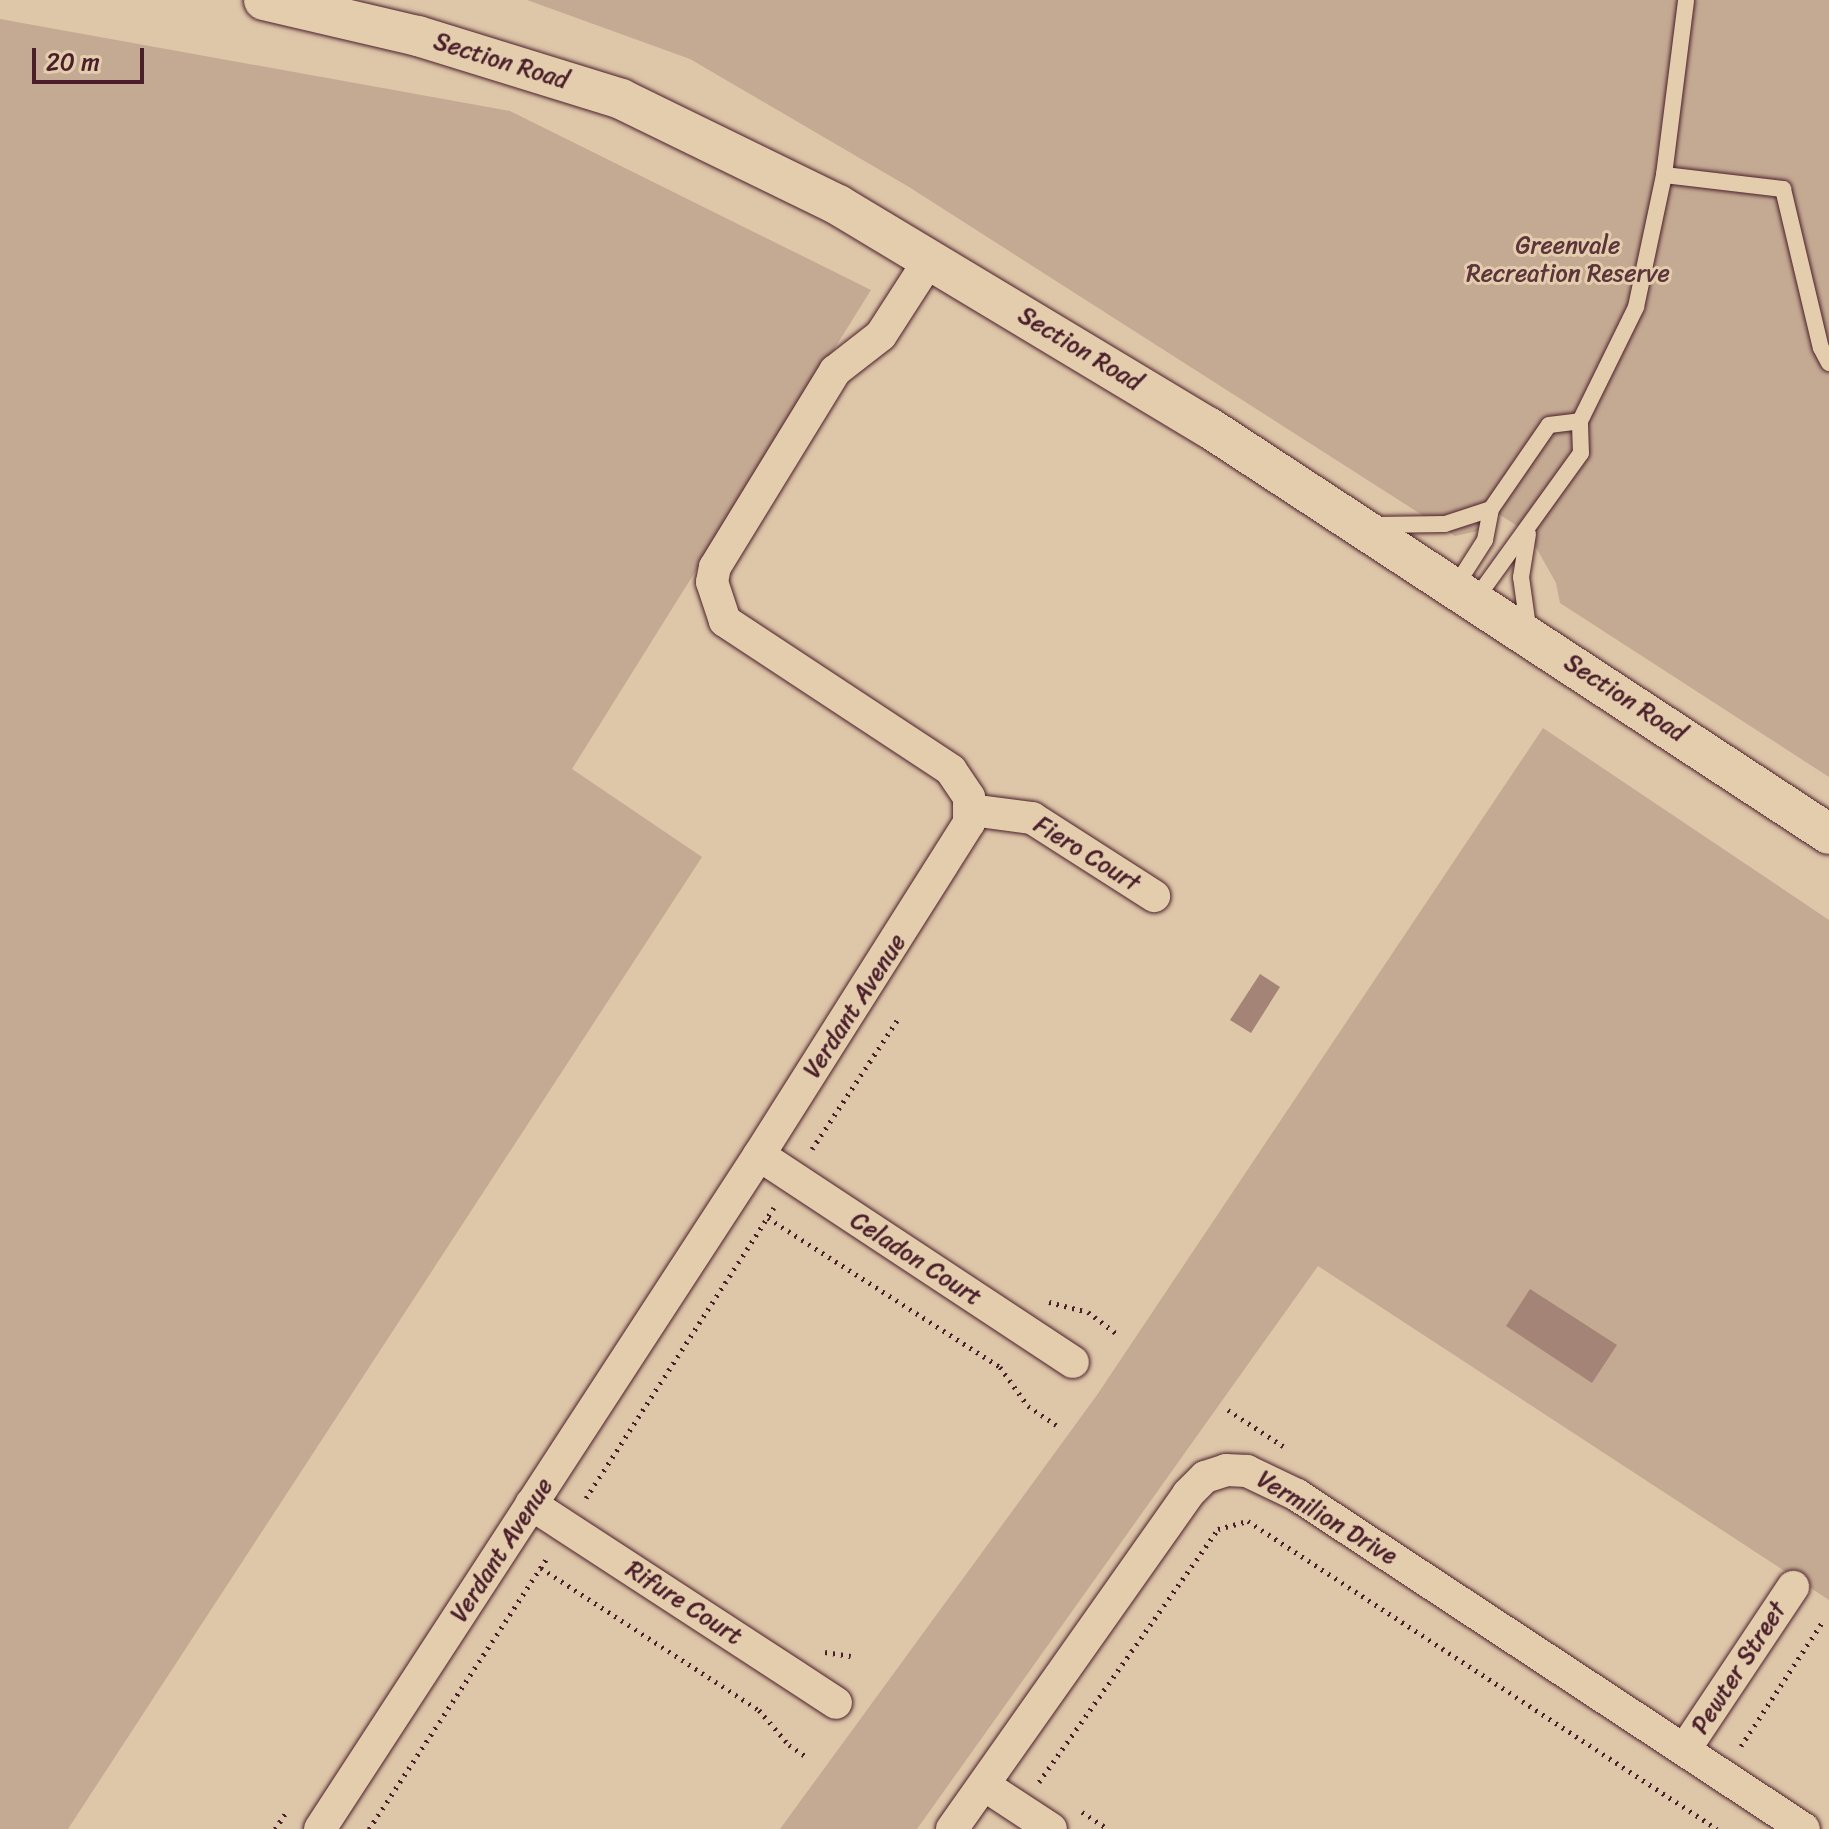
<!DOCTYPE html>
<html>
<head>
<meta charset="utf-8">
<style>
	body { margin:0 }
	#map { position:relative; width:1829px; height:1829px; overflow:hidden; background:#dec6a8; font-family:Sriracha,sans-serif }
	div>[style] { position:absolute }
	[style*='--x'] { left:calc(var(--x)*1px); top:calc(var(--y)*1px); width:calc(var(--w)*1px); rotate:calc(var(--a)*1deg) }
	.green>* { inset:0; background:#c5aa93 }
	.water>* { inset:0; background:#a38476 }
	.path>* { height:5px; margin-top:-2.5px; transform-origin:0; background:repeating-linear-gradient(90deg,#4a1f2b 0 2px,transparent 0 8px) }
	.roads { filter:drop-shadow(0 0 2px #4a1f2b) drop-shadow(0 0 2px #4a1f2b) }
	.service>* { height:16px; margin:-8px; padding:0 8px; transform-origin:8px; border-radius:8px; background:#e4cdad }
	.minor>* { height:32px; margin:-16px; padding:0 16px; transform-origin:16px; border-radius:16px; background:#e4cdad }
	.tertiary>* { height:40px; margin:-20px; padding:0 20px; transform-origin:20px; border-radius:20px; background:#e4cdad }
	span { translate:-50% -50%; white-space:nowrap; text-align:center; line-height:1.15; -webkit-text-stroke:6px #e4cdad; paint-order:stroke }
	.street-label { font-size:24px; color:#4a1f2b }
	.park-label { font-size:24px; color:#5c343b }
	.scale { position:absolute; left:32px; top:48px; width:112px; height:36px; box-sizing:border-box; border:4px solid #4a1f2b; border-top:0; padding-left:10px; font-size:24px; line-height:28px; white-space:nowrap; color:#4a1f2b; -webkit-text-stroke:6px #e4cdad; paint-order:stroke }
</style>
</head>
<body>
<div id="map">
	<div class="green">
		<i style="clip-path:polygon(527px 0,1829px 0,1829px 777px,1560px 603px,1556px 583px,1528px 533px,1491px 509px,1478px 531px,1455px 536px,909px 187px,690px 59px)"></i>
		<i style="clip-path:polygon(0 19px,510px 111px,871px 290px,572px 769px,702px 857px,68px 1829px,0 1829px)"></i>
		<i style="clip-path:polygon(1543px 728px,1829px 920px,1829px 1600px,1318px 1266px,917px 1829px,780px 1829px,1097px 1395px)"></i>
	</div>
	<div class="water">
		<i style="clip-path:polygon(1260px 974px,1280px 987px,1251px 1033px,1230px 1020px)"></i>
		<i style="clip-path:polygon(1530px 1289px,1617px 1345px,1592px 1383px,1506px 1326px)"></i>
	</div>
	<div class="path">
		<i style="--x:812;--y:1149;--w:159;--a:-56.5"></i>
		<i style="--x:768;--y:1218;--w:276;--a:32.7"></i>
		<i style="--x:1000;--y:1367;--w:48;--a:54.3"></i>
		<i style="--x:1028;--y:1406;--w:34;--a:34"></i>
		<i style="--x:1049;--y:1302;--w:40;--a:14.4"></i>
		<i style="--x:1088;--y:1312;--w:39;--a:37"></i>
		<i style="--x:1228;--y:1410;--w:66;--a:33.2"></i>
		<i style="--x:586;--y:1498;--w:346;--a:-57.1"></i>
		<i style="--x:541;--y:1568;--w:260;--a:33.1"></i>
		<i style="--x:759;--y:1710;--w:46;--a:49.4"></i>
		<i style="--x:789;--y:1745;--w:23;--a:34"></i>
		<i style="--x:825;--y:1652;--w:26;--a:9"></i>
		<i style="--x:1741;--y:1746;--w:149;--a:-56.7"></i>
		<i style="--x:1039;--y:1782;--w:310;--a:-54.7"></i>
		<i style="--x:1218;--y:1529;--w:31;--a:-15"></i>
		<i style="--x:1248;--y:1521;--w:561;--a:33.29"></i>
		<i style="--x:1082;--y:1812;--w:31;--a:33"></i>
		<i style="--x:275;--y:1829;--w:23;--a:-56"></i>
		<i style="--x:369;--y:1829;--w:326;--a:-56.7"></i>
	</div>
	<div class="roads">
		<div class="service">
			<i style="--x:1664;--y:175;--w:120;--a:6.7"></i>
			<i style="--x:1783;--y:189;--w:163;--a:76.6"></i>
			<i style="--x:1821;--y:348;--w:17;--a:62"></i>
			<i style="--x:1375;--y:525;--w:70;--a:-0.8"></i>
			<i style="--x:1445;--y:524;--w:48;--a:-18.1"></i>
			<i style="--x:1528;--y:534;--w:44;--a:99.2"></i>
			<i style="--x:1521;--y:577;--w:58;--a:82"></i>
			<i style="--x:1455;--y:587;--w:56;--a:-57.4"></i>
			<i style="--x:1485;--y:540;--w:32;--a:-79"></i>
			<i style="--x:1491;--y:509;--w:102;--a:-55.4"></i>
			<i style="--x:1549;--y:425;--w:31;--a:-7"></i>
			<i style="--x:1475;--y:600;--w:181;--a:-54.2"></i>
			<i style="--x:1581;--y:453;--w:32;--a:-92"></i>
			<i style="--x:1580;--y:421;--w:127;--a:-63.8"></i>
			<i style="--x:1636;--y:307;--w:135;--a:-78"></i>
			<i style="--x:1664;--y:175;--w:176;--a:-82.8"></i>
		</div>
		<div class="minor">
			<i style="--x:971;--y:810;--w:62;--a:7.5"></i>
			<i style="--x:1032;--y:818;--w:145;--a:32.6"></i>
			<i style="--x:759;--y:1155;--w:376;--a:33.4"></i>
			<i style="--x:531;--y:1504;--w:364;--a:33.1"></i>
			<i style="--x:1685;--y:1749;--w:195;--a:-56.3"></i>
			<i style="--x:984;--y:1785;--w:80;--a:33.3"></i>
			<i style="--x:320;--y:1829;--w:804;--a:-56.92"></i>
			<i style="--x:759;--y:1155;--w:393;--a:-57.7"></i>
			<i style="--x:969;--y:823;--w:26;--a:-90"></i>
			<i style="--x:969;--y:797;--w:32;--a:-124"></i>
			<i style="--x:951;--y:770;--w:271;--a:-146.6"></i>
			<i style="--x:725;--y:621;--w:41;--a:-108.4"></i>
			<i style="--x:712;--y:582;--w:15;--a:-79"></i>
			<i style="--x:715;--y:567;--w:230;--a:-58.5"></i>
			<i style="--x:835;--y:371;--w:58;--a:-38"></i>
			<i style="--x:881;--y:335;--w:90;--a:-57.2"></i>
			<i style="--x:952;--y:1829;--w:410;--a:-54.8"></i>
			<i style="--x:1188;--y:1494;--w:24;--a:-45"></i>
			<i style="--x:1205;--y:1477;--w:22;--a:-18"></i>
			<i style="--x:1226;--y:1470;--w:21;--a:3"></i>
			<i style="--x:1247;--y:1471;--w:55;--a:25.6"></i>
			<i style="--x:1297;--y:1495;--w:607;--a:33.38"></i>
		</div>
		<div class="tertiary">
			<i style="--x:264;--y:0;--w:158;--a:13.2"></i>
			<i style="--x:418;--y:36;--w:213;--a:17.2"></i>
			<i style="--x:621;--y:99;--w:242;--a:26"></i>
			<i style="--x:838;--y:205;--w:431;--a:31"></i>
			<i style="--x:1208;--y:427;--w:742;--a:33.24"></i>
		</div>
	</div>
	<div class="street-label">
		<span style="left:501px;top:61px;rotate:17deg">Section Road</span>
		<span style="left:1080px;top:349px;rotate:31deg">Section Road</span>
		<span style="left:1625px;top:698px;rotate:33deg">Section Road</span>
		<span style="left:1087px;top:854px;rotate:32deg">Fiero Court</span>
		<span style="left:855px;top:1006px;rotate:-57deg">Verdant Avenue</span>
		<span style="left:916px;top:1259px;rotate:33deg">Celadon Court</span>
		<span style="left:1327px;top:1518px;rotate:31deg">Vermilion Drive</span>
		<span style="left:502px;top:1550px;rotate:-57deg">Verdant Avenue</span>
		<span style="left:684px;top:1603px;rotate:33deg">Rifure Court</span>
		<span style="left:1739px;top:1668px;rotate:-57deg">Pewter Street</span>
	</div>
	<div class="park-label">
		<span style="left:1568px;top:260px">Greenvale<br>Recreation Reserve</span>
	</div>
	<div class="scale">20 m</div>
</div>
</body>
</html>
